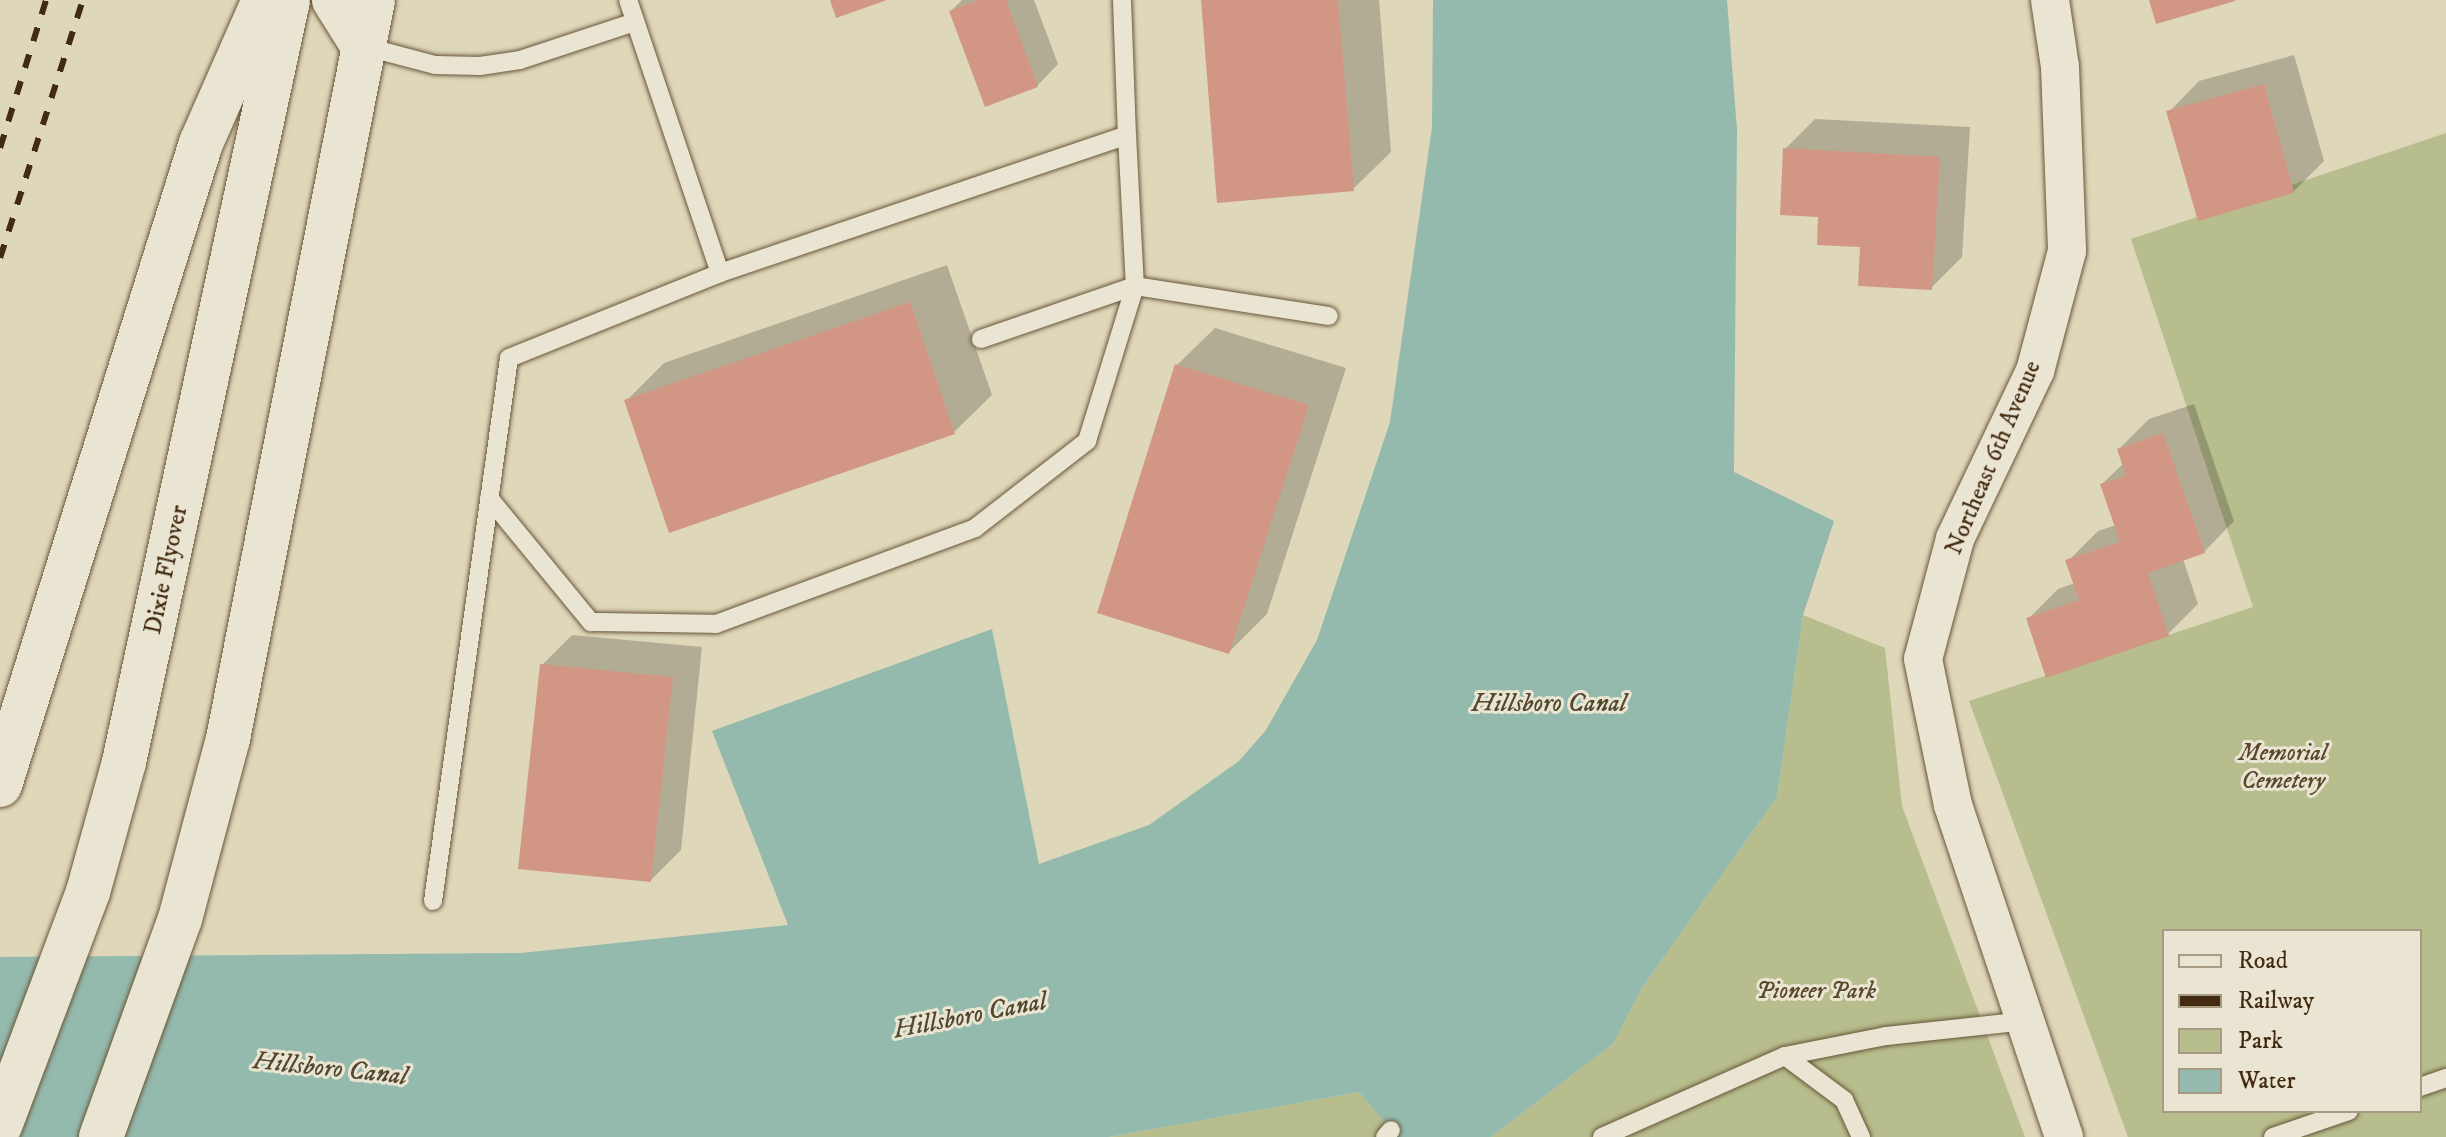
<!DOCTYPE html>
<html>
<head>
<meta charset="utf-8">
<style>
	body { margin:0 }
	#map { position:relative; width:2446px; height:1137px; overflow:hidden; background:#dfd7ba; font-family:"IM FELL DW Pica",serif }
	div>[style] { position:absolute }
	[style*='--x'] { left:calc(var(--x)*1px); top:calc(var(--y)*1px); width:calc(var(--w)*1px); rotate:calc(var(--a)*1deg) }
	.green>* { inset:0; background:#b7bd8c }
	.water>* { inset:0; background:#94baad }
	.shadow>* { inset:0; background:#0003 }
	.building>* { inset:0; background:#d29784 }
	.roads { filter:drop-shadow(0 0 2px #69563a) drop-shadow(0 0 2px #69563a) }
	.lane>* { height:18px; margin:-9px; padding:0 9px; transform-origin:9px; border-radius:9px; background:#eae5d2 }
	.street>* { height:38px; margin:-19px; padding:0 19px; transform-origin:19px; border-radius:19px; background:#eae5d2 }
	.secondary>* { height:44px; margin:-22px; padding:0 22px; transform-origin:22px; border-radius:22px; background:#eae5d2 }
	.rail>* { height:6px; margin-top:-3px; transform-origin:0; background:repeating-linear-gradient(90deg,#422b10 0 14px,transparent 0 28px) }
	span { translate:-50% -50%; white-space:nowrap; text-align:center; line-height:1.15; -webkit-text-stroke:6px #eae5d2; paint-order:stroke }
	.street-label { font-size:24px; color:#422b10 }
	.park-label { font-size:24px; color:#594829; font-style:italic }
	.water-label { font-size:26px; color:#52482f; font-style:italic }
	.legend { position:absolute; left:2162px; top:929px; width:260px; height:184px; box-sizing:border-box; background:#eae5d2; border:2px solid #a79b84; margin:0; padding:10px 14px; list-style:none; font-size:24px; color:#422b10 }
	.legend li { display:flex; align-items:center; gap:16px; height:40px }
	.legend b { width:40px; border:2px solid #a79b84 }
</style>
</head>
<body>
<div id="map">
	<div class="green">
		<i style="clip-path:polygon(evenodd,2446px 133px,2446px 1137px,2128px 1137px,1969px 701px,2253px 607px,2131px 239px,2446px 133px,2164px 931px,2420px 931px,2420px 1111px,2164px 1111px,2164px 931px)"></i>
		<i style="clip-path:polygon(1803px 615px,1885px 648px,1902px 806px,2025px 1137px,1491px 1137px,1613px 1044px,1642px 988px,1777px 797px)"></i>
		<i style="clip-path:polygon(1359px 1092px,1397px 1137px,1109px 1137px)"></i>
	</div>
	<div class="water">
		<i style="clip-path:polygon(1433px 0,1727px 0,1737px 130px,1734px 472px,1834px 521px,1803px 615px,1777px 797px,1642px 988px,1613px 1044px,1491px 1137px,1397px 1137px,1359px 1092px,1109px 1137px,0 1137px,0 957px,521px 953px,788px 925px,712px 731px,992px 629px,1039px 864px,1149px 825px,1239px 761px,1266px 730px,1317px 640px,1390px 422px,1432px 127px)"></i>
	</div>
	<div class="shadow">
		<i style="clip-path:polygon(962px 0,1034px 0,1058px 64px,1037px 86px,951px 11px)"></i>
		<i style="clip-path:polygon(1203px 0,1379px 0,1391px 152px,1353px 189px)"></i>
		<i style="clip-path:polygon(2294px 55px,2324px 161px,2293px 192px,2169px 112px,2199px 81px)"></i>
		<i style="clip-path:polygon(1815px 119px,1970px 127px,1962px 257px,1931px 288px,1820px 215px,1785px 149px)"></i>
		<i style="clip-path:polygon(947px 265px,992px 395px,954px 432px,626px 401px,664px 363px)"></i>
		<i style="clip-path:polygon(1215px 328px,1346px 368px,1267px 614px,1229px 652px,1177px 365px)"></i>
		<i style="clip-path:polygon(2194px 404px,2234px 521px,2204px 552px,2183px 559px,2198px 604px,2168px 634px,2028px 619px,2058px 589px,2075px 583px,2068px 561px,2098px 531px,2116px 525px,2102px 484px,2124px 463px,2119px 449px,2149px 419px)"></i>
		<i style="clip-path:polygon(572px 635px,702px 647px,681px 850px,651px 880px,542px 665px)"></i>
	</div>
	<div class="building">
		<i style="clip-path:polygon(830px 0,887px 0,836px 18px)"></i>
		<i style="clip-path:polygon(979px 0,1006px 0,1038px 87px,985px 107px,949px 11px)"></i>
		<i style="clip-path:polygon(1201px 0,1338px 0,1354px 191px,1217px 203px)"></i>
		<i style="clip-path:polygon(2149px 0,2235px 0,2235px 1px,2156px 24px)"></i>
		<i style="clip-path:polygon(2264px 84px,2294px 193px,2198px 221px,2166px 111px)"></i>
		<i style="clip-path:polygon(1783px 148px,1940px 157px,1932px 290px,1858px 286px,1860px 247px,1817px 245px,1818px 217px,1780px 215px)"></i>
		<i style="clip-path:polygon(910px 302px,955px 434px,669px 533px,624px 400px)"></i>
		<i style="clip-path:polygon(1175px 364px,1309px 405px,1229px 654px,1097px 613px)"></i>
		<i style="clip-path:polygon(2163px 433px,2205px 553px,2148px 573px,2169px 636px,2046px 678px,2026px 618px,2079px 600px,2065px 560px,2120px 542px,2100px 484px,2126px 476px,2117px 449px)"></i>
		<i style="clip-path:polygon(540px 664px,673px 677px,651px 882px,518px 869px)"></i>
	</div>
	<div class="roads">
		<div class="lane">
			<i style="--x:1122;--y:0;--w:135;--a:87.9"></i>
			<i style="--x:363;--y:46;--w:74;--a:14.8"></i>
			<i style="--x:435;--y:65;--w:45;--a:1.3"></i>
			<i style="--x:480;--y:66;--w:40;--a:-8.5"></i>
			<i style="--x:520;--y:60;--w:121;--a:-18.3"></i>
			<i style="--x:720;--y:273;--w:430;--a:-18.7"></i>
			<i style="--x:1127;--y:135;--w:151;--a:87"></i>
			<i style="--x:1135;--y:286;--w:163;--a:161"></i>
			<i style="--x:489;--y:498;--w:161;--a:50.6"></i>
			<i style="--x:591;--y:622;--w:125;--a:0.9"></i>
			<i style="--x:716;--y:624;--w:276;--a:-20.3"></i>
			<i style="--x:975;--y:528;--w:142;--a:-37.8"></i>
			<i style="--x:1087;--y:441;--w:162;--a:-72.8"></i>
			<i style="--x:1135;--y:286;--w:196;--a:8.8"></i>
			<i style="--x:433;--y:901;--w:548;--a:-82.03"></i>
			<i style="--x:509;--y:358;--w:227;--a:-21.9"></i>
			<i style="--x:720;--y:273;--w:288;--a:-108.6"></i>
			<i style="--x:1785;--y:1056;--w:74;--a:36.7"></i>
			<i style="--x:1844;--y:1100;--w:41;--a:65.3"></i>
			<i style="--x:2420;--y:1087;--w:28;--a:-19"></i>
			<i style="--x:1385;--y:1137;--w:9;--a:-49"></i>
			<i style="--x:1602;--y:1137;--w:200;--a:-23.9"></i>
			<i style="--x:1785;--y:1056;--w:103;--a:-11.2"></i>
			<i style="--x:1886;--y:1036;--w:141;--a:-6.1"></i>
			<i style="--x:2273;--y:1137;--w:80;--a:-18.9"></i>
		</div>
		<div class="street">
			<i style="--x:2050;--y:0;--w:68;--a:81.5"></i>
			<i style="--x:2060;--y:67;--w:184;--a:87.8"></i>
			<i style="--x:2067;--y:251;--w:124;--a:104.9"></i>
			<i style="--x:2035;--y:371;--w:186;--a:115.5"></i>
			<i style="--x:1955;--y:539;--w:124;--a:104.9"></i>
			<i style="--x:1923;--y:659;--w:149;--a:78.4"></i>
			<i style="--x:1953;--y:805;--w:350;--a:71.5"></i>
		</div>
		<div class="secondary">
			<i style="--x:334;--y:0;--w:54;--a:57.8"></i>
			<i style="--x:0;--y:785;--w:673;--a:-72.62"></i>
			<i style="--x:201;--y:143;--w:156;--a:-66.2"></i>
			<i style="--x:0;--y:1126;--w:250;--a:-69.4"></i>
			<i style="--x:88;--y:892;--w:135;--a:-74.5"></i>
			<i style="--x:124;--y:762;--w:779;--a:-77.85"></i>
			<i style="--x:101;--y:1137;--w:232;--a:-70.1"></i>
			<i style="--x:180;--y:919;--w:186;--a:-75.1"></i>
			<i style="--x:228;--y:739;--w:753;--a:-78.9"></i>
		</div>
	</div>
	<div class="rail">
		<i style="--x:0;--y:148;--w:155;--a:-72.7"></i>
		<i style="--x:0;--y:258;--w:271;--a:-72.2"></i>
	</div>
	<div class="street-label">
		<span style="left:1994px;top:458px;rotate:-67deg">Northeast 6th Avenue</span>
		<span style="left:167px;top:570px;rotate:-78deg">Dixie Flyover</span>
	</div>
	<div class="park-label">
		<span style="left:2283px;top:768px">Memorial<br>Cemetery</span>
		<span style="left:1816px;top:992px">Pioneer Park</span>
	</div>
	<div class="water-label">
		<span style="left:1549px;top:704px">Hillsboro Canal</span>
		<span style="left:970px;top:1016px;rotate:-11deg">Hillsboro Canal</span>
		<span style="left:330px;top:1069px;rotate:6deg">Hillsboro Canal</span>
	</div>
	<ul class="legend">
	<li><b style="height:10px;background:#eae5d2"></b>Road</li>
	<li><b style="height:10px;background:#422b10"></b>Railway</li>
	<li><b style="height:22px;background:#b7bd8c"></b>Park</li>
	<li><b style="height:22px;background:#94baad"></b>Water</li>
	</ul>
</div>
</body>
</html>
